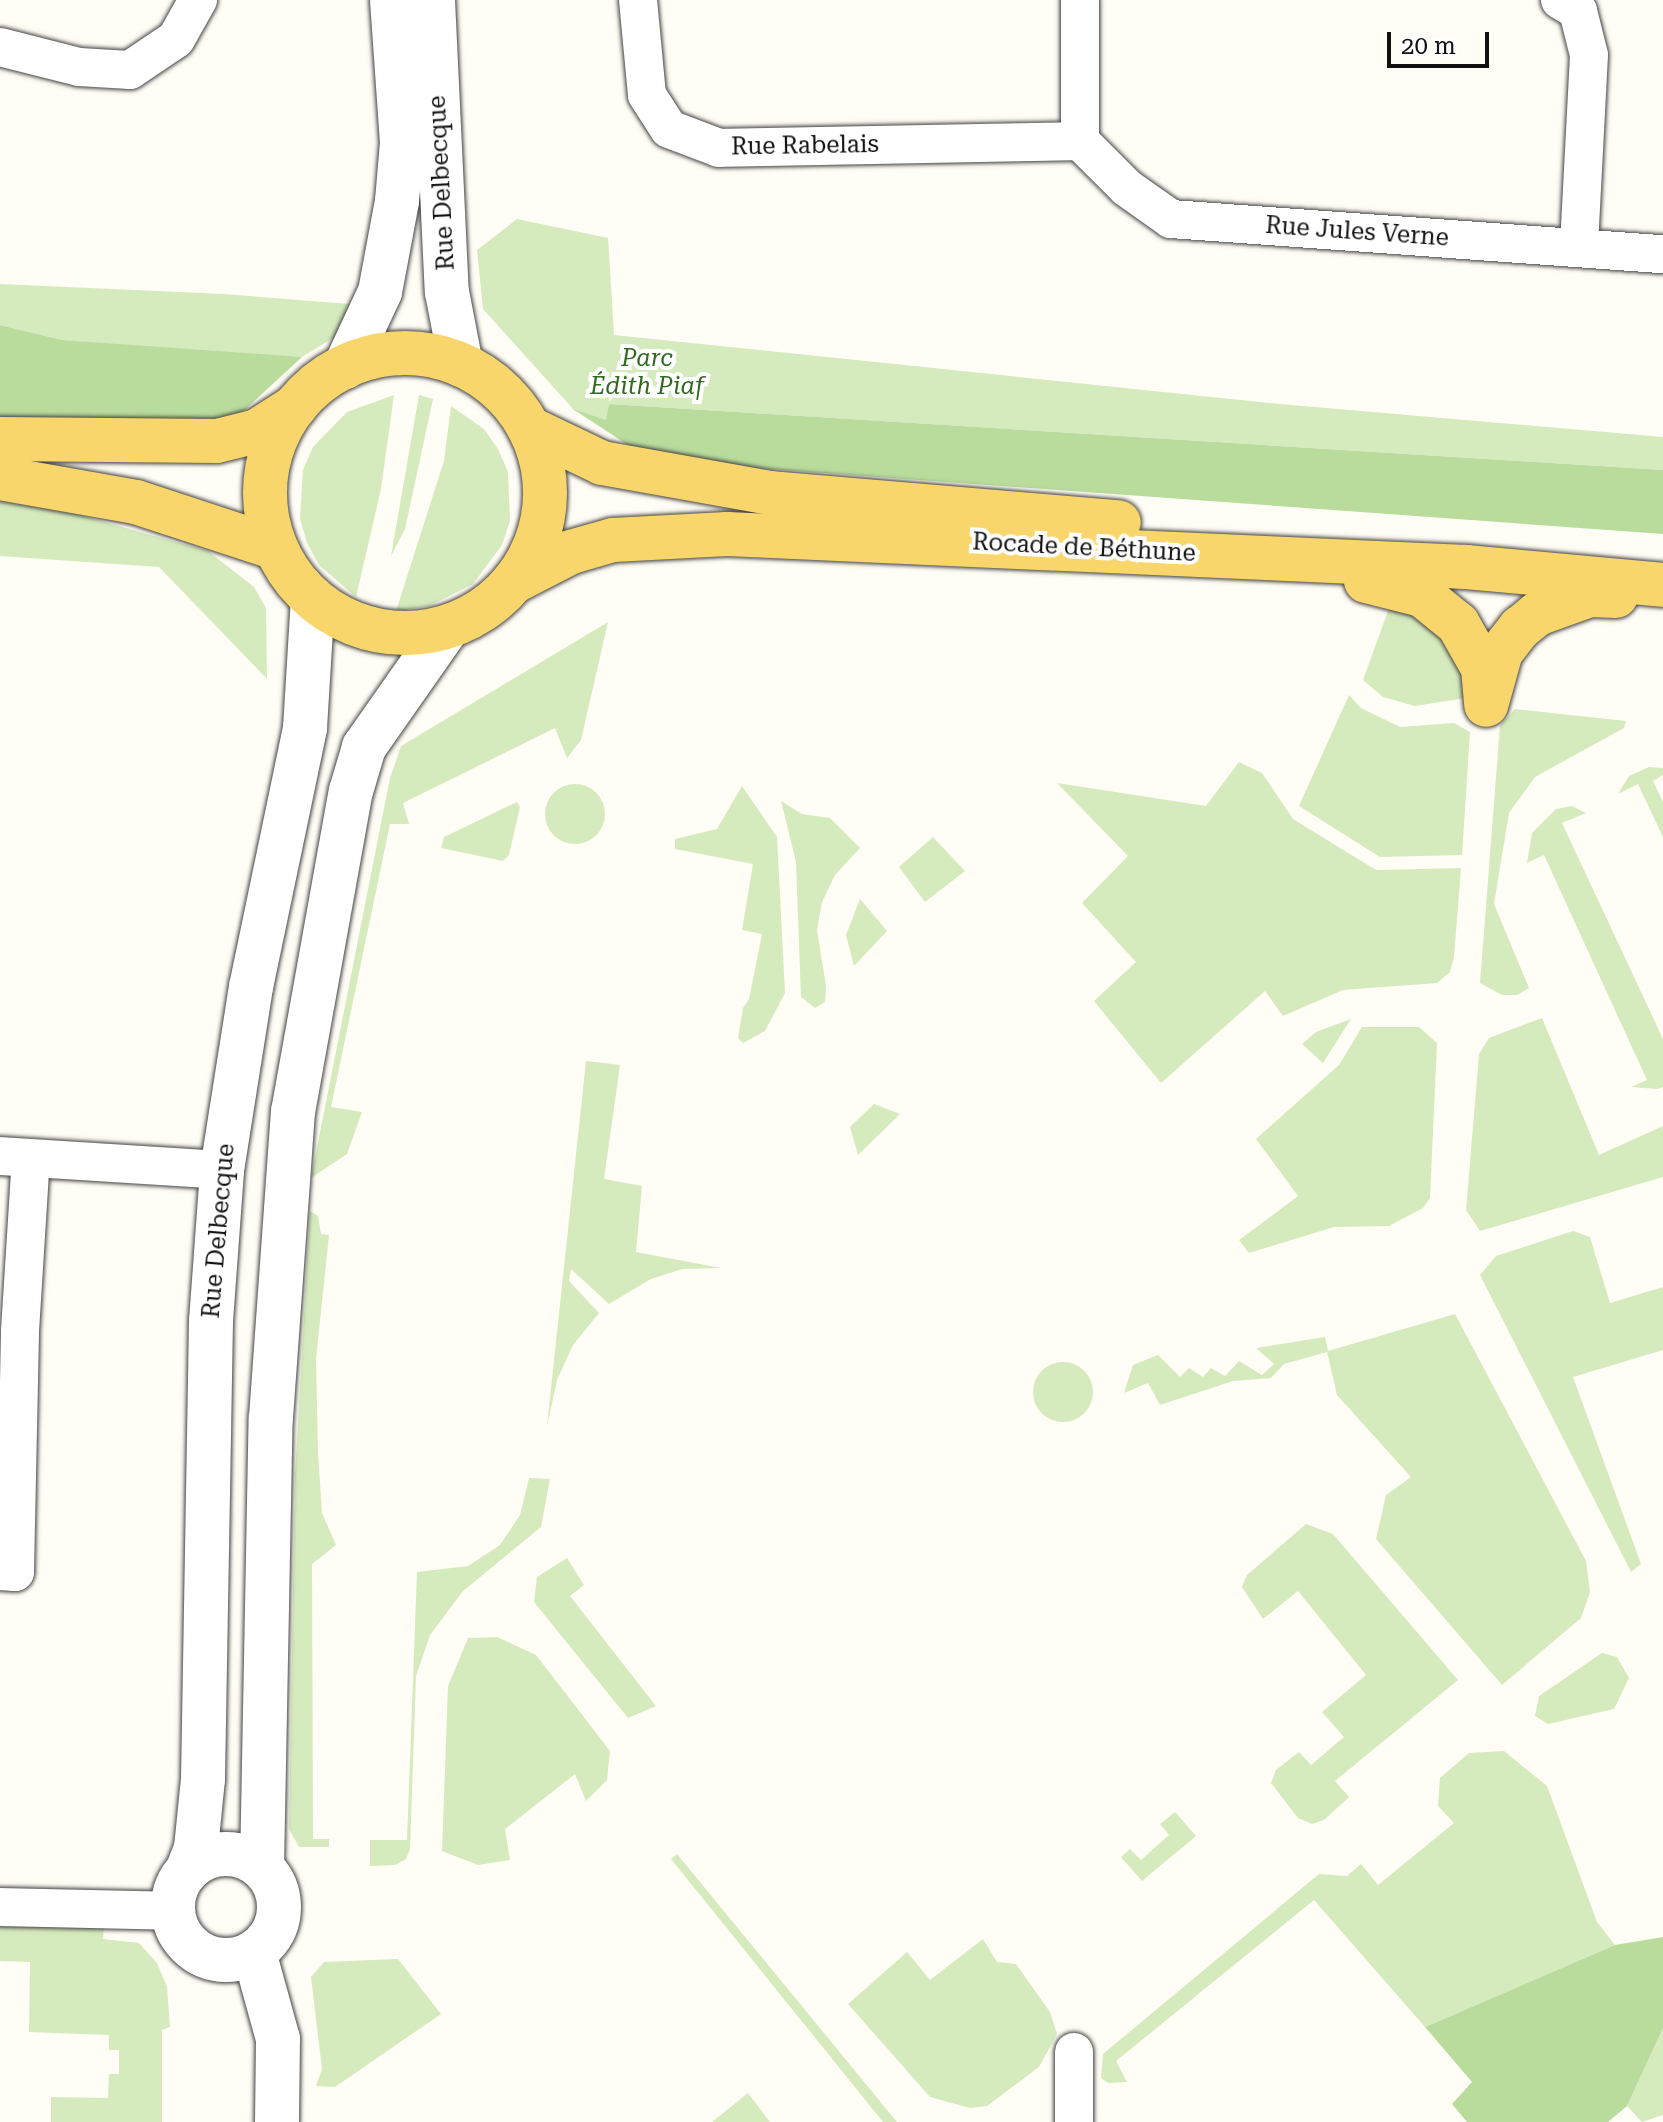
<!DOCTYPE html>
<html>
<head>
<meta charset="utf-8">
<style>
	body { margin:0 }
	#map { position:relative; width:1663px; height:2122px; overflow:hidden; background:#fffdf5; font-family:"Roboto Serif",serif }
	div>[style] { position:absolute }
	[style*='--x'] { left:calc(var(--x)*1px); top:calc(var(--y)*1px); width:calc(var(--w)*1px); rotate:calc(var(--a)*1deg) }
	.green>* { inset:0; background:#d5ebbd }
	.round { border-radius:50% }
	.forest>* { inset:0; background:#b9dc9c }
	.roads { filter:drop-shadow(0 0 2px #444) drop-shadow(0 0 2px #444) }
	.minor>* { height:38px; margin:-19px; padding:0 19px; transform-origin:19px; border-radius:19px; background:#fff }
	.tertiary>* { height:44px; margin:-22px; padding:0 22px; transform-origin:22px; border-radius:22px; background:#fff }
	.tertiary>.ring { margin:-22px; padding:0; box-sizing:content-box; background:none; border:44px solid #fff; border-radius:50% }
	.primary>* { height:44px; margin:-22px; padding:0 22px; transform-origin:22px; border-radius:22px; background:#f9d66b }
	.primary>.ring { margin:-22px; padding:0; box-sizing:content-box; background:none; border:44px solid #f9d66b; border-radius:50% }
	span { translate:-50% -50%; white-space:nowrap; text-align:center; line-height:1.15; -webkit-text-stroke:8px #fff; paint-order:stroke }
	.street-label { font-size:24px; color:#111 }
	.park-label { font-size:24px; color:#2f6b1f; font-style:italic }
	.scale { position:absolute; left:1387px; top:32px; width:102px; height:36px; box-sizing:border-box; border:4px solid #111; border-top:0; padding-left:10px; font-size:24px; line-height:28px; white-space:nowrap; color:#111; -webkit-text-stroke:6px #fff; paint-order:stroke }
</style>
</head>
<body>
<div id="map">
	<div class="green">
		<i style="clip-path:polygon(517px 219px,608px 238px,614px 335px,1280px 404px,1663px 437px,1663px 470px,609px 404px,607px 421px,574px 410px,483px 309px,477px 250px)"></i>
		<i style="clip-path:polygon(0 284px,224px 294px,350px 304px,338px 335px,302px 357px,209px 352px,62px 340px,0 325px)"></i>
		<i style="clip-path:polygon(394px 395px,381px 489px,356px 597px,319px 565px,307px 543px,300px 519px,303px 470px,313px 447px,347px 412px)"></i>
		<i style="clip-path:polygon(419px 395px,433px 399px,405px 529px,391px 556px)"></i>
		<i style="clip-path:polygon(451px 406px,484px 429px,498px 449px,508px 472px,510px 521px,502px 545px,473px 584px,429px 606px,396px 611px,444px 461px)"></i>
		<i style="clip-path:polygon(0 501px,72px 513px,208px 551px,254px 587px,266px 608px,267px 679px,159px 567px,0 556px)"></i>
		<i style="clip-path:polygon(1393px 597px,1455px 639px,1472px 697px,1415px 706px,1383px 697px,1363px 680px)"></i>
		<i style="clip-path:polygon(608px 622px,581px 740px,567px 758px,555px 728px,403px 803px,409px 824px,390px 824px,331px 1107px,362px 1112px,347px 1154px,311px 1178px,390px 778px,401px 746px)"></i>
		<i style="clip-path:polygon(1349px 695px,1361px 708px,1400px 727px,1454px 723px,1470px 732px,1462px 855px,1380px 857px,1299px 806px)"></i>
		<i style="clip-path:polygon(1515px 709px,1626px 721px,1624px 728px,1535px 777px,1509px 813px,1494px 904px,1529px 988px,1517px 995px,1502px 995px,1480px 983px,1500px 726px)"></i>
		<i style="clip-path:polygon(1239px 762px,1262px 773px,1293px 819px,1376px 870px,1461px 868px,1454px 957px,1450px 972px,1437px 983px,1343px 990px,1283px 1016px,1265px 991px,1161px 1083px,1094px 1001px,1136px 962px,1082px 903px,1128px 856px,1057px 783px,1206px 806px)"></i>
		<i style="clip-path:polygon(1649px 767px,1663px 768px,1663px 775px,1653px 781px,1663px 802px,1663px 837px,1638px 784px,1618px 794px,1629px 776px)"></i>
		<i class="round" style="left:545px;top:784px;width:60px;height:60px"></i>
		<i style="clip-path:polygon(742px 786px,777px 837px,785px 993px,765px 1031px,743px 1043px,738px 1038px,743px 1008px,749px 999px,762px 934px,742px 930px,753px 864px,675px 849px,675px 839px,717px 829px)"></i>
		<i style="clip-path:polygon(781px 801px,802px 814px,830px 818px,860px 848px,835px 875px,822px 902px,817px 930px,826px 986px,825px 1002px,815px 1008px,801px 997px,796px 862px)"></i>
		<i style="clip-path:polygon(517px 802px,520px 807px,509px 855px,503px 861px,441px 848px,444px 837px)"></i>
		<i style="clip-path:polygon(1572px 806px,1586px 813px,1562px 823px,1663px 1039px,1663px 1087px,1657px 1089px,1631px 1087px,1647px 1080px,1544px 855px,1527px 863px,1532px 833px,1556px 809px)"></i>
		<i style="clip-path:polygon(933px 837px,965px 871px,925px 902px,899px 867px)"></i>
		<i style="clip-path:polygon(860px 899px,887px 931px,854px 966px,846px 935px)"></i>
		<i style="clip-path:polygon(1542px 1018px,1599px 1155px,1663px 1126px,1663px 1177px,1480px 1231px,1466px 1210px,1479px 1054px,1489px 1038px)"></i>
		<i style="clip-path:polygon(1351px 1019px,1323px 1063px,1302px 1044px,1316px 1032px)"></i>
		<i style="clip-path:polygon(1362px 1027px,1419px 1027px,1437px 1043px,1430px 1198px,1423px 1208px,1389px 1226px,1334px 1227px,1249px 1253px,1239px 1240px,1298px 1196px,1256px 1139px,1339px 1065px)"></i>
		<i style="clip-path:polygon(586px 1061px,620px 1065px,604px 1179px,642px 1186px,636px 1252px,721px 1268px,682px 1269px,651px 1279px,609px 1304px,571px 1269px,569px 1281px,599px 1313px,573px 1345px,557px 1380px,547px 1426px)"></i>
		<i style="clip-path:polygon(874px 1104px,900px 1114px,858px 1155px,850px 1127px)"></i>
		<i style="clip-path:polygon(310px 1211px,318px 1216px,321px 1234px,329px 1235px,316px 1359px,318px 1453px,322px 1513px,336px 1545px,312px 1564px,313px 1839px,329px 1839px,329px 1847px,299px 1847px,289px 1829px,295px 1476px)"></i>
		<i style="clip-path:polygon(1573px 1231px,1590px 1237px,1610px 1303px,1663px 1287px,1663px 1350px,1573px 1377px,1641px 1564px,1631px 1572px,1480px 1275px,1496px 1256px)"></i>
		<i style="clip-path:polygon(1455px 1314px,1586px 1561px,1590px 1592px,1581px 1618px,1502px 1685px,1376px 1539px,1386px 1495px,1411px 1477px,1337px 1395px,1327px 1352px,1284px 1364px,1271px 1378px,1233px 1381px,1160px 1405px,1148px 1383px,1124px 1393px,1133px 1365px,1158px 1355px,1180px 1377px,1189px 1368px,1203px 1377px,1211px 1368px,1225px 1376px,1239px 1361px,1262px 1375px,1274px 1364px,1256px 1348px,1325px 1337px,1328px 1351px)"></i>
		<i class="round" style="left:1033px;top:1362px;width:60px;height:60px"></i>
		<i style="clip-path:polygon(529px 1478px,550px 1479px,541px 1527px,463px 1591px,430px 1635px,416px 1676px,410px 1849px,406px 1859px,395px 1865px,370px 1866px,370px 1840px,407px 1840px,417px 1572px,468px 1566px,500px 1545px,520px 1515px)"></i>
		<i style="clip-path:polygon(1306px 1524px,1333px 1534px,1458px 1680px,1335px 1781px,1349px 1797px,1324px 1820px,1312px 1824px,1298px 1818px,1271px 1783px,1276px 1770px,1299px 1752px,1311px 1765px,1344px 1737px,1322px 1712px,1366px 1675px,1298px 1591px,1263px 1619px,1242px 1587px,1247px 1575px)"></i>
		<i style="clip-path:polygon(567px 1558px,584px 1585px,570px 1596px,656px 1706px,628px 1718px,534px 1602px,537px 1577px)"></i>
		<i style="clip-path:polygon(497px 1637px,536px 1655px,610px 1751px,607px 1780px,586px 1801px,575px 1774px,505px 1829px,510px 1860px,478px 1865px,442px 1851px,448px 1686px,468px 1638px)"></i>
		<i style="clip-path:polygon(1602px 1653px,1617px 1657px,1629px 1678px,1614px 1709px,1548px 1724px,1535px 1716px,1539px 1696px)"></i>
		<i style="clip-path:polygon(1504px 1751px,1547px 1786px,1597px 1922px,1615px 1945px,1425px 2027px,1314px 1900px,1116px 2061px,1127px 2082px,1108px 2083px,1101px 2078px,1103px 2054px,1319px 1874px,1347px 1876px,1361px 1864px,1378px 1885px,1454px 1823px,1438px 1806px,1440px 1778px,1469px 1753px)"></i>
		<i style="clip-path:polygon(1175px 1812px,1196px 1836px,1142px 1881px,1121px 1857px,1130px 1849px,1141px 1860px,1169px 1835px,1160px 1824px)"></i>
		<i style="clip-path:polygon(677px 1854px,897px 2122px,883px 2122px,671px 1859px)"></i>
		<i style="clip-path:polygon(0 1923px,104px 1926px,103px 1939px,139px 1943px,157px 1963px,167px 1987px,170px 2027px,162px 2030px,162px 2122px,51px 2122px,51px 2097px,108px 2098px,109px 2074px,119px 2074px,119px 2050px,109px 2050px,109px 2035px,29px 2032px,30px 1962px,0 1961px)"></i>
		<i style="clip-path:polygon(983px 1939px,997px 1962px,1016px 1964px,1050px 2012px,1057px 2034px,1039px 2067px,987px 2106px,970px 2108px,930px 2097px,848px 2004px,907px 1952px,930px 1980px)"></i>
		<i style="clip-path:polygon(398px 1959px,441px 2014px,335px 2087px,316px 2086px,322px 2069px,311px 1977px,324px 1962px)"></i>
		<i style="clip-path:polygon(1663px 2028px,1663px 2115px,1642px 2122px,1627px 2106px)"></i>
		<i style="clip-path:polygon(748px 2093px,770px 2122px,712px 2122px)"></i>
	</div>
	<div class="forest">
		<i style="clip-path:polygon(0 325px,62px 340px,302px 357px,236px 418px,144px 427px,0 417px)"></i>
		<i style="clip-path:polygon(609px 404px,1663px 470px,1663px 534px,686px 463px,643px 455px,573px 409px,606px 420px)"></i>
		<i style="clip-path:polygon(1663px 1937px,1663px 2028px,1627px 2106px,1608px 2122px,1467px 2122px,1452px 2104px,1472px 2082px,1425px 2027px,1615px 1945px)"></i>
	</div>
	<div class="roads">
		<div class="minor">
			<i style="--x:638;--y:0;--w:95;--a:84.6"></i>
			<i style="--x:647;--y:95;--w:40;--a:57.1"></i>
			<i style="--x:669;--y:129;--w:53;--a:20.8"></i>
			<i style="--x:719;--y:148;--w:361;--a:-1.1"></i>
			<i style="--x:1560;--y:0;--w:21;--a:31"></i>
			<i style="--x:1578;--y:11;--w:45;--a:76"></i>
			<i style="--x:1589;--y:55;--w:193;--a:93"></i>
			<i style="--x:0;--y:47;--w:81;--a:14.2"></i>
			<i style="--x:79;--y:67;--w:51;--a:3.4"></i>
			<i style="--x:130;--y:70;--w:55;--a:-34"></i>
			<i style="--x:176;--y:39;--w:45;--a:-60.6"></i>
			<i style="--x:1080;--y:141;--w:66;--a:45"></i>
			<i style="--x:1127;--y:188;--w:54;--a:35.2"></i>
			<i style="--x:1171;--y:219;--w:493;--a:4.1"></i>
			<i style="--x:1080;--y:141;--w:141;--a:-90"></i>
			<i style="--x:0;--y:1156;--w:222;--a:3.6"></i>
			<i style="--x:0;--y:1571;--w:15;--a:4"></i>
			<i style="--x:15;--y:1572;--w:241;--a:-88.8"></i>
			<i style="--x:20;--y:1331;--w:173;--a:-86.4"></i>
			<i style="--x:0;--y:1907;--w:173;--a:1.3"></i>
			<i style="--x:1074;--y:2052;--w:70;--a:90"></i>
		</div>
		<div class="tertiary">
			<i style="--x:433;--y:0;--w:292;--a:87.3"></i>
			<i style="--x:447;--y:292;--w:74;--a:79.1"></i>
			<i style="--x:345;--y:367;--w:83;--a:-65"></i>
			<i style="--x:380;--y:292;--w:93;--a:-79.4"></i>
			<i style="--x:397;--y:201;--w:58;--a:-85.1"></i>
			<i style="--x:402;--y:143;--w:143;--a:-94"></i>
			<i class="ring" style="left:173px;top:1854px;width:62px;height:62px"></i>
			<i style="--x:262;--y:1867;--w:449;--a:-88.9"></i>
			<i style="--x:271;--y:1418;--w:307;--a:-85.9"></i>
			<i style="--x:293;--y:1112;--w:326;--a:-79.8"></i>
			<i style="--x:351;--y:791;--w:46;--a:-73.5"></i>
			<i style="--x:364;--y:747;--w:146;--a:-55"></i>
			<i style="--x:188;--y:1869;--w:22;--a:-69"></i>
			<i style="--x:196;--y:1848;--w:69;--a:-84.2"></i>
			<i style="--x:203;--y:1779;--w:458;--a:-89"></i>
			<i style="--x:211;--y:1321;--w:151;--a:-85.8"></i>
			<i style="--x:222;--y:1170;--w:185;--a:-81"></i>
			<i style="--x:251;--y:987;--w:265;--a:-78.2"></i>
			<i style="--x:305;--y:728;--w:129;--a:-86.5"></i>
			<i style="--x:254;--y:1952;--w:90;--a:74.6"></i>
			<i style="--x:278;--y:2039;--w:83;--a:90.7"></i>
		</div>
		<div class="primary">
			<i class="ring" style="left:265px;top:353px;width:236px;height:236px"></i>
			<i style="--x:529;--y:428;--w:81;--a:25.6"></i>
			<i style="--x:602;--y:463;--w:171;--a:10.1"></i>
			<i style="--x:770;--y:493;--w:350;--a:4.8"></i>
			<i style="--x:0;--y:439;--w:217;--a:0.5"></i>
			<i style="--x:217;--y:441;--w:41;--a:-14"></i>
			<i style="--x:257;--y:431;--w:46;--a:-32.7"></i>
			<i style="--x:0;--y:478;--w:138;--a:10"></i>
			<i style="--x:136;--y:502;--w:147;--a:18.2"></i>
			<i style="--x:1366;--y:581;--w:58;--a:14"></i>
			<i style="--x:1422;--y:595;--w:46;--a:38.9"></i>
			<i style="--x:1458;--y:624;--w:51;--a:60.4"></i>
			<i style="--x:1483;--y:668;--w:37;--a:85"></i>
			<i style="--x:513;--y:582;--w:65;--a:-27.3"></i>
			<i style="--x:571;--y:552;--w:44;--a:-15.9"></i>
			<i style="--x:613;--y:540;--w:114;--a:-3"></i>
			<i style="--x:727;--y:534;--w:740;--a:2.56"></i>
			<i style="--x:1466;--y:567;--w:198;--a:5.2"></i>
			<i style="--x:1487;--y:702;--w:52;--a:-74.4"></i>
			<i style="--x:1501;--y:652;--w:31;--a:-52"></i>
			<i style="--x:1520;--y:628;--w:22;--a:-39"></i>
			<i style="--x:1537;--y:614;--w:56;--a:-19.7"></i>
			<i style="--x:1590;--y:595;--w:26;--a:2"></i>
		</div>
	</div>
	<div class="street-label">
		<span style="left:805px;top:146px;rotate:-1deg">Rue Rabelais</span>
		<span style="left:442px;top:183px;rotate:-93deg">Rue Delbecque</span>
		<span style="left:1357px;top:232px;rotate:4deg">Rue Jules Verne</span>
		<span style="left:1084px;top:548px;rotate:3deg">Rocade de Béthune</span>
		<span style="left:219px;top:1231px;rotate:-85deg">Rue Delbecque</span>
	</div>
	<div class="park-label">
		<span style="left:647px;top:373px">Parc<br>Édith Piaf</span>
	</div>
	<div class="scale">20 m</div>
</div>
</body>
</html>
